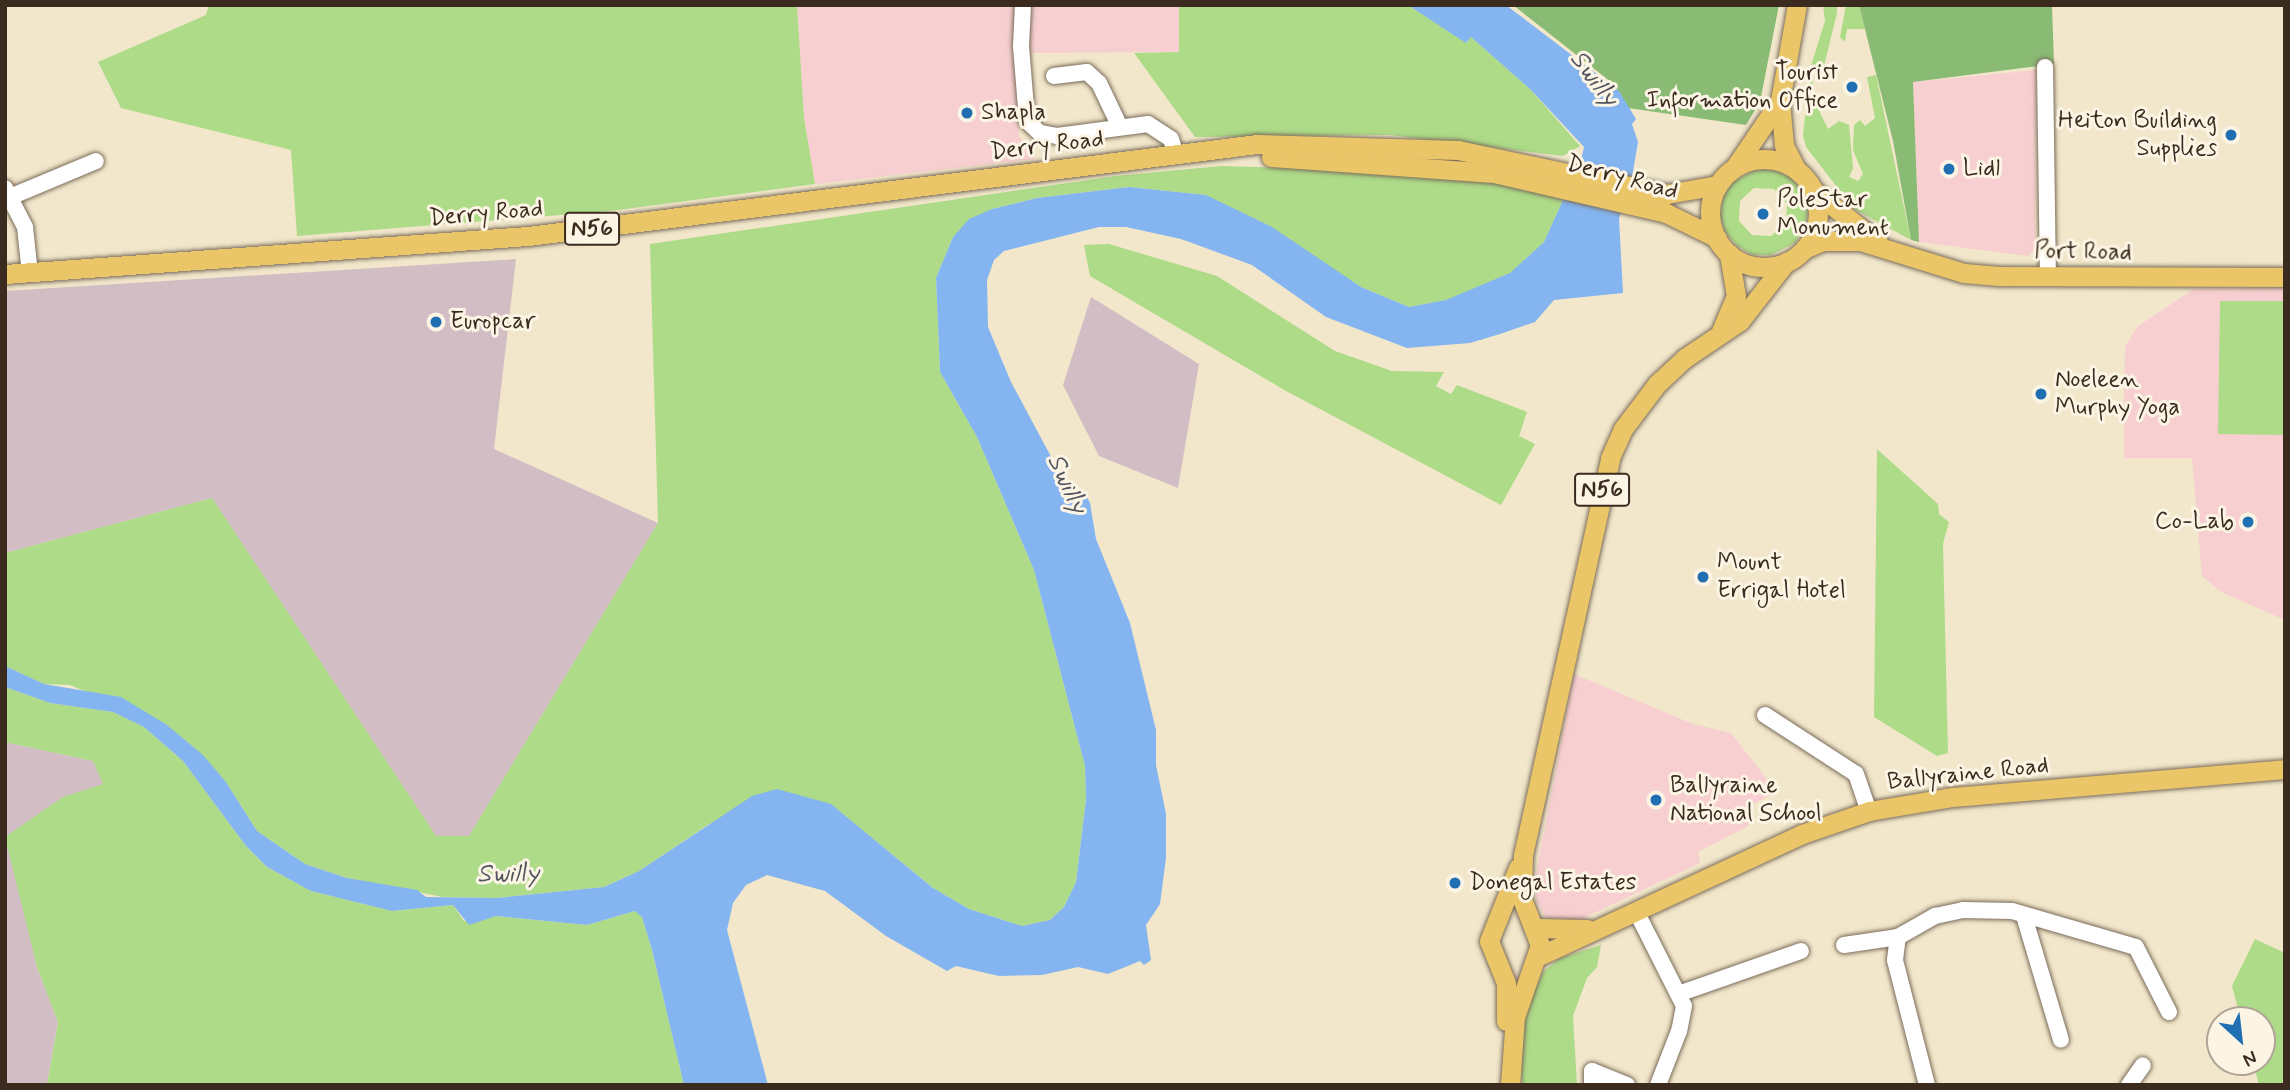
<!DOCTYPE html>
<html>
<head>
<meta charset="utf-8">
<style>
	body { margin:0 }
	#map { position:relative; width:2290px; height:1090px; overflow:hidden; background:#f2e7cb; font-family:Mynerve,sans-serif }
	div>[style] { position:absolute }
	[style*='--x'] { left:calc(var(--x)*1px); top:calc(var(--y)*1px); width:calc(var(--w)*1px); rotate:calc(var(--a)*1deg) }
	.built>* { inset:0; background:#f7cfd0 }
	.industrial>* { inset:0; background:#d2bdc5 }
	.green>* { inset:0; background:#addb88 }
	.forest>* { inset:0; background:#8abb74 }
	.water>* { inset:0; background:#84b5f0 }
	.roads { filter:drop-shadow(0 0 2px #7b6c5b) drop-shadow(0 0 2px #7b6c5b) }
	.minor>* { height:16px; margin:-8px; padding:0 8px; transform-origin:8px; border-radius:8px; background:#fff }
	.major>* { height:19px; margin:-9.5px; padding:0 9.5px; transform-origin:9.5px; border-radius:9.5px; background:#eac669 }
	.major>.ring { margin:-9.5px; padding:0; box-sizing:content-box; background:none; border:19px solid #eac669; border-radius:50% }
	.dots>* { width:19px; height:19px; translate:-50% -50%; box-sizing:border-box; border:4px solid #fcf5e5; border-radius:50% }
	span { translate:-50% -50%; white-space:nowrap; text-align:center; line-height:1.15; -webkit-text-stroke:6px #fcf5e5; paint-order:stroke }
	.shield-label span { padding:2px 5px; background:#fcf5e5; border:2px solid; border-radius:5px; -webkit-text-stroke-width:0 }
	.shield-label { font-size:23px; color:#3b2a1e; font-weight:700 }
	.poi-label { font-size:24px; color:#3b2a1e }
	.right { translate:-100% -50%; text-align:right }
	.left { translate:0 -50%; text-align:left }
	.street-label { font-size:24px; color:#3b2a1e }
	.water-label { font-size:26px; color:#51545d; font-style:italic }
	.frame { position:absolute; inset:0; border:7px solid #3b2a1e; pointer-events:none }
	.north { position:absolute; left:2206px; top:1006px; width:70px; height:70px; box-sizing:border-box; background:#fcf5e5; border:2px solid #afa495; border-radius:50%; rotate:153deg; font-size:19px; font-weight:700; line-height:28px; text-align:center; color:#3b2a1e }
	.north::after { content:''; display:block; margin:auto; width:24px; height:32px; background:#1f6fb2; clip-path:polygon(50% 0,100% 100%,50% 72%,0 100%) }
</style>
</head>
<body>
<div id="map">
	<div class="built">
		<i style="clip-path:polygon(797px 5px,1179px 5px,1179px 52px,1018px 53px,1019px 136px,1035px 159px,815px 184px,804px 118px)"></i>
		<i style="clip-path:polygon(2036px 70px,2035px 250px,2028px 256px,1919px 242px,1913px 82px)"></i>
		<i style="clip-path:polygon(2285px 288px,2285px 620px,2221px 592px,2202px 576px,2192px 458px,2124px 458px,2124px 411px,2125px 347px,2137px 327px,2194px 289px)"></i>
		<i style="clip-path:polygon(1574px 674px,1693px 724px,1731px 733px,1777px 792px,1747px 807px,1750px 825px,1698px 852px,1700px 863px,1575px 922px,1546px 918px,1536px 900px,1535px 880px)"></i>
	</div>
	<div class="industrial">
		<i style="clip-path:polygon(516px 259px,494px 449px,658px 523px,469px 836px,436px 836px,212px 498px,5px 553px,5px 291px)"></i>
		<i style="clip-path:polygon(1091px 297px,1199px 364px,1178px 488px,1099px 456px,1063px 385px)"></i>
		<i style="clip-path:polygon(5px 742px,93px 761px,104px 785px,63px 797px,6px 837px,37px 967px,58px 1022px,47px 1085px,5px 1085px)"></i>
	</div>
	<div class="green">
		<i style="clip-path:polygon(209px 5px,797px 5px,804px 118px,815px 184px,610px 211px,297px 236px,291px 150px,121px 108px,98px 62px,206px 15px)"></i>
		<i style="clip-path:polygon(1179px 5px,1408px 5px,1467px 43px,1470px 36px,1531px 90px,1580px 146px,1563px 156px,1390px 135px,1195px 137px,1134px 53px,1179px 52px)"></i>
		<i style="clip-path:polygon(1823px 5px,1837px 5px,1837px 13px,1824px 66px,1812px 66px,1813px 98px,1828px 129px,1839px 121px,1849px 125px,1853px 168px,1849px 177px,1858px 181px,1863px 174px,1853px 150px,1854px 125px,1860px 120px,1865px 126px,1875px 118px,1867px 77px,1876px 75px,1911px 240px,1854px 209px,1806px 147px,1803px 136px,1810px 69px,1825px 21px)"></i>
		<i style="clip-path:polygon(1846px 5px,1859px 5px,1865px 29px,1847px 29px,1845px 42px,1840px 37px)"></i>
		<i style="clip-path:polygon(1221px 166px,1430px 172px,1536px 190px,1563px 200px,1544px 242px,1511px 273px,1447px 300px,1409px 307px,1361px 287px,1206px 195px,1129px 187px,1037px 198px,992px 209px,953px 237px,936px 278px,940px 372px,977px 437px,1034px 570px,1085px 766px,1086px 799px,1076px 882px,1064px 907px,1050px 920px,1022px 926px,969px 909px,933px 888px,831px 804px,709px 824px,639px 871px,604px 887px,497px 898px,443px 897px,347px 878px,305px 864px,257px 831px,226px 782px,167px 725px,70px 685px,44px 684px,5px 666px,5px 553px,212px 498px,436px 836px,469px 836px,658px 523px,650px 244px,1116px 176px)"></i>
		<i style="clip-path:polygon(evenodd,1757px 169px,1775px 170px,1791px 178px,1803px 192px,1808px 210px,1805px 228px,1795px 243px,1771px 255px,1753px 255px,1737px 246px,1725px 232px,1720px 215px,1723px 197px,1733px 182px,1757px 169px,1754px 188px,1774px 189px,1787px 204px,1786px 223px,1771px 236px,1752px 235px,1739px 221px,1740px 201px,1754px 188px)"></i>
		<i style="clip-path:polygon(1109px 244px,1217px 276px,1335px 351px,1392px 371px,1444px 372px,1436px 386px,1451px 394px,1457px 385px,1527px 412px,1519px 436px,1535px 444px,1501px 505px,1286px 391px,1090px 276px,1084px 245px)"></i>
		<i style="clip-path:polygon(2220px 301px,2285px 301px,2285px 435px,2218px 434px)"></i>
		<i style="clip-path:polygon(1877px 449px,1938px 504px,1939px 514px,1949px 522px,1943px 544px,1948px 753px,1937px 756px,1874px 717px)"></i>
		<i style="clip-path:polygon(5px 687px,50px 703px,113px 712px,144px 727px,183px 761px,246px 846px,267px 867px,311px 891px,392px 911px,453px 905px,464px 921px,496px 916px,587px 925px,635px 911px,642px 917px,652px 950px,684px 1085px,47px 1085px,58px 1022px,37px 967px,5px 837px,63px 797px,103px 784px,93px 761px,5px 742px)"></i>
		<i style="clip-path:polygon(2255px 939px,2285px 953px,2285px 1085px,2259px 1085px,2253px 1062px,2262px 1062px,2262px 1020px,2241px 1020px,2232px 986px)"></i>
		<i style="clip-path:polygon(1601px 945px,1597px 967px,1587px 978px,1573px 1016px,1577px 1085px,1522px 1085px,1521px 1020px,1543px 972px,1560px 958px)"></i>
	</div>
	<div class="forest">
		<i style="clip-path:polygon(1513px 5px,1779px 5px,1760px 102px,1746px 125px,1628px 108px,1611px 82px)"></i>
		<i style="clip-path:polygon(1859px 5px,2052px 5px,2054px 64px,1913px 82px,1919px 242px,1911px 240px,1893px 141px)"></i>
	</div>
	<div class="water">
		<i style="clip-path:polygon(1408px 5px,1506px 5px,1619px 91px,1636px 119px,1632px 124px,1638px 142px,1630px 189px,1619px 218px,1623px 293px,1554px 300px,1535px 322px,1500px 334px,1470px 343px,1407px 348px,1326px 317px,1252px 265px,1181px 239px,1126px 227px,1099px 227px,1004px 251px,994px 260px,987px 280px,988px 327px,1011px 382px,1056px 466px,1075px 492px,1086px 495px,1090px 503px,1096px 539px,1130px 623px,1156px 730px,1156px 765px,1166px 814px,1166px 858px,1160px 904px,1146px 925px,1151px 960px,1144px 965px,1140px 961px,1108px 974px,1078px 967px,1042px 975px,999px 976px,956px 966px,947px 971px,886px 936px,825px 891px,767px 875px,746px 885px,733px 903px,727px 930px,768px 1085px,684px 1085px,652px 950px,642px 917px,635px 911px,587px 925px,496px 916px,469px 925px,453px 905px,392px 911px,311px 891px,267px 867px,246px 846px,183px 761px,144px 727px,113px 712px,50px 703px,5px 687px,5px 666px,44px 684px,121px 697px,167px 725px,203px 755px,226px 782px,257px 831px,305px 864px,347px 878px,417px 890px,426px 897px,497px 898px,604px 887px,639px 871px,752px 796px,777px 789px,831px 804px,933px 888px,969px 909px,1022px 926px,1050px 920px,1064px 907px,1076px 882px,1086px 799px,1085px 766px,1034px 570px,977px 437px,940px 372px,936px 278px,953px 237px,969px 219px,992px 209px,1037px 198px,1129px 187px,1206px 195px,1272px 227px,1361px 287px,1409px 307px,1446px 300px,1510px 273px,1544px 242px,1563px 200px,1572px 201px,1584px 147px,1531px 90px,1471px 37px,1466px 43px)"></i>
	</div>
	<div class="roads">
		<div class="minor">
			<i style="--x:1023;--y:5;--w:41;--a:92.8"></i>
			<i style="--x:1021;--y:46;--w:75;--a:85.4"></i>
			<i style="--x:1027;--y:121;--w:18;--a:43"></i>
			<i style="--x:1040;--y:133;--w:17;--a:10"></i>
			<i style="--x:1057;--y:136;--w:92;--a:-7.5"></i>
			<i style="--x:1148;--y:124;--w:27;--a:33"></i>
			<i style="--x:1171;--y:139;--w:17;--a:73"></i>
			<i style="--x:2045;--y:67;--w:210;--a:89.2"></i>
			<i style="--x:1054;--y:76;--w:33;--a:-7"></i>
			<i style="--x:1087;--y:72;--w:16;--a:43"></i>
			<i style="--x:1099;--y:83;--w:49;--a:64.5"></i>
			<i style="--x:5;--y:188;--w:44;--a:62.9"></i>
			<i style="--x:25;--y:227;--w:47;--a:83.9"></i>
			<i style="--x:10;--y:197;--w:93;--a:-22.7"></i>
			<i style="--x:1765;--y:715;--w:108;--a:33"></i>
			<i style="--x:1856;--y:774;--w:39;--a:71"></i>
			<i style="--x:1636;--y:911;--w:106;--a:63.2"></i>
			<i style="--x:1684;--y:1006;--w:25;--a:101"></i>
			<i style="--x:1679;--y:1031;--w:58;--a:111.3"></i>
			<i style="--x:2024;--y:916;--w:129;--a:73.4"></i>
			<i style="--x:1844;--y:945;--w:55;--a:-8.4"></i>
			<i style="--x:1681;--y:993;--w:127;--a:-19.3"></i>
			<i style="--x:1592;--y:1085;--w:14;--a:-90"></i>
			<i style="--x:1592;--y:1071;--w:38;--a:22"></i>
			<i style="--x:1927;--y:1085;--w:129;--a:-104.4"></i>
			<i style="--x:1895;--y:960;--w:23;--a:-83"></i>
			<i style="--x:1898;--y:937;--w:43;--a:-29.6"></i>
			<i style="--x:1935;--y:916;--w:29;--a:-12"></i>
			<i style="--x:1963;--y:910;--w:49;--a:1.2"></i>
			<i style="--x:2012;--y:911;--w:129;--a:16.2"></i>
			<i style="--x:2136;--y:947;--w:73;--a:63.1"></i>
			<i style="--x:2129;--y:1085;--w:24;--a:-55"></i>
		</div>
		<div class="major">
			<i style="--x:1271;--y:157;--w:224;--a:4.1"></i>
			<i style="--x:1494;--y:173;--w:177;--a:13.1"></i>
			<i style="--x:1666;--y:213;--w:57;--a:26.1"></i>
			<i class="ring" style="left:1710px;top:159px;width:89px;height:89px"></i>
			<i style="--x:1735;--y:167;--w:80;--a:-55.7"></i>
			<i style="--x:1796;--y:169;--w:27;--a:-117"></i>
			<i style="--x:1784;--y:145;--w:44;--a:-95.2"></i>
			<i style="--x:1780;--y:101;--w:97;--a:-80"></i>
			<i style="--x:1814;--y:191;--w:82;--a:38.6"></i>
			<i style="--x:1804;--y:249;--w:21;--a:-23"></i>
			<i style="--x:1823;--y:241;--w:37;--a:0"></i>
			<i style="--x:1860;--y:241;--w:109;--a:17.1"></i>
			<i style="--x:1964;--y:273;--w:38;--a:5"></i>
			<i style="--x:2002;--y:276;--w:283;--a:0.2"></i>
			<i style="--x:5;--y:274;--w:524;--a:-4.16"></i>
			<i style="--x:528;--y:236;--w:735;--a:-7.19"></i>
			<i style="--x:1257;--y:144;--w:201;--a:1.7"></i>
			<i style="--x:1458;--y:150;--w:214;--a:11.9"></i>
			<i style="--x:1667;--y:194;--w:52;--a:-10"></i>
			<i style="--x:1721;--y:331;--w:38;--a:-67"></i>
			<i style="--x:1736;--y:296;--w:43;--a:-99.5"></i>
			<i style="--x:1536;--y:928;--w:51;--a:1.1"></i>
			<i style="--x:1537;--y:957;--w:292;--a:-24.9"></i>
			<i style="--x:1802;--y:834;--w:71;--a:-18.9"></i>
			<i style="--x:1869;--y:811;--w:85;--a:-9.5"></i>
			<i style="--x:1953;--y:797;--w:333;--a:-4.8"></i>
			<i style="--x:1506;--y:1021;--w:38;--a:-90"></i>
			<i style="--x:1506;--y:983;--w:45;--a:-112"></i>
			<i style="--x:1489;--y:941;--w:79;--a:-68.3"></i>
			<i style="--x:1510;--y:1085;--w:68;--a:-85.8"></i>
			<i style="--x:1515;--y:1017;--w:76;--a:-70.9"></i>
			<i style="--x:1540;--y:945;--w:49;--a:-111.4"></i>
			<i style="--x:1522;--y:899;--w:44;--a:-88.7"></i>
			<i style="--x:1523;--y:855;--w:406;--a:-77.6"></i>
			<i style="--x:1610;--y:458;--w:32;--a:-66"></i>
			<i style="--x:1623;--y:429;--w:56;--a:-52.9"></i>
			<i style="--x:1657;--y:384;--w:38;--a:-43"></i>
			<i style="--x:1685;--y:358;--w:66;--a:-33.9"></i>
			<i style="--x:1740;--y:321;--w:75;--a:-52.1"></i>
		</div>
	</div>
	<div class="dots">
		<i style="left:1852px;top:87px;background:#1f6fb2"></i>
		<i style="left:967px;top:113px;background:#1f6fb2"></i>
		<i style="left:2231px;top:135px;background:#1f6fb2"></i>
		<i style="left:1949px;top:169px;background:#1f6fb2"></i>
		<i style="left:1763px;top:214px;background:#1f6fb2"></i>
		<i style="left:436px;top:322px;background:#1f6fb2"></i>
		<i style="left:2041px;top:394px;background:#1f6fb2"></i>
		<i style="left:2248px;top:522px;background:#1f6fb2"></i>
		<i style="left:1703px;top:577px;background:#1f6fb2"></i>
		<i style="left:1656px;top:800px;background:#1f6fb2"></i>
		<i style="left:1455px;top:883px;background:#1f6fb2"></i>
	</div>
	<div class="shield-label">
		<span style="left:592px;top:229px">N56</span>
		<span style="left:1602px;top:490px">N56</span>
	</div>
	<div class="poi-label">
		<span class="right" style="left:1838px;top:87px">Tourist<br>Information Office</span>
		<span class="left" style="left:981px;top:113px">Shapla</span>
		<span class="right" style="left:2217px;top:135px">Heiton Building<br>Supplies</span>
		<span class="left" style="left:1963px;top:169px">Lidl</span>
		<span class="left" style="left:1777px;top:214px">PoleStar<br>Monument</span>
		<span class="left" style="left:450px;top:322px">Europcar</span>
		<span class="left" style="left:2055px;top:394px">Noeleen<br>Murphy Yoga</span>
		<span class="right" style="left:2234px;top:522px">Co-Lab</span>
		<span class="left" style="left:1717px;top:577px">Mount<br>Errigal Hotel</span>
		<span class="left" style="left:1670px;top:800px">Ballyraine<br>National School</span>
		<span class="left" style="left:1469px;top:883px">Donegal Estates</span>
	</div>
	<div class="street-label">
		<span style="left:1047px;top:146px;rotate:-7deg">Derry Road</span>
		<span style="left:1622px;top:178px;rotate:15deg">Derry Road</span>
		<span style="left:486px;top:214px;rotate:-5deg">Derry Road</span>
		<span style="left:2083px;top:252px;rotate:1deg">Port Road</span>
		<span style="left:1968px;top:774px;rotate:-6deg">Ballyraine Road</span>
	</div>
	<div class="water-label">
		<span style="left:1593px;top:79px;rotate:53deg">Swilly</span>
		<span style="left:1066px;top:484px;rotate:65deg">Swilly</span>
		<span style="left:508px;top:875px;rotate:-1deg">Swilly</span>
	</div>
	<div class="frame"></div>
	<div class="north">N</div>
</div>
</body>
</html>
